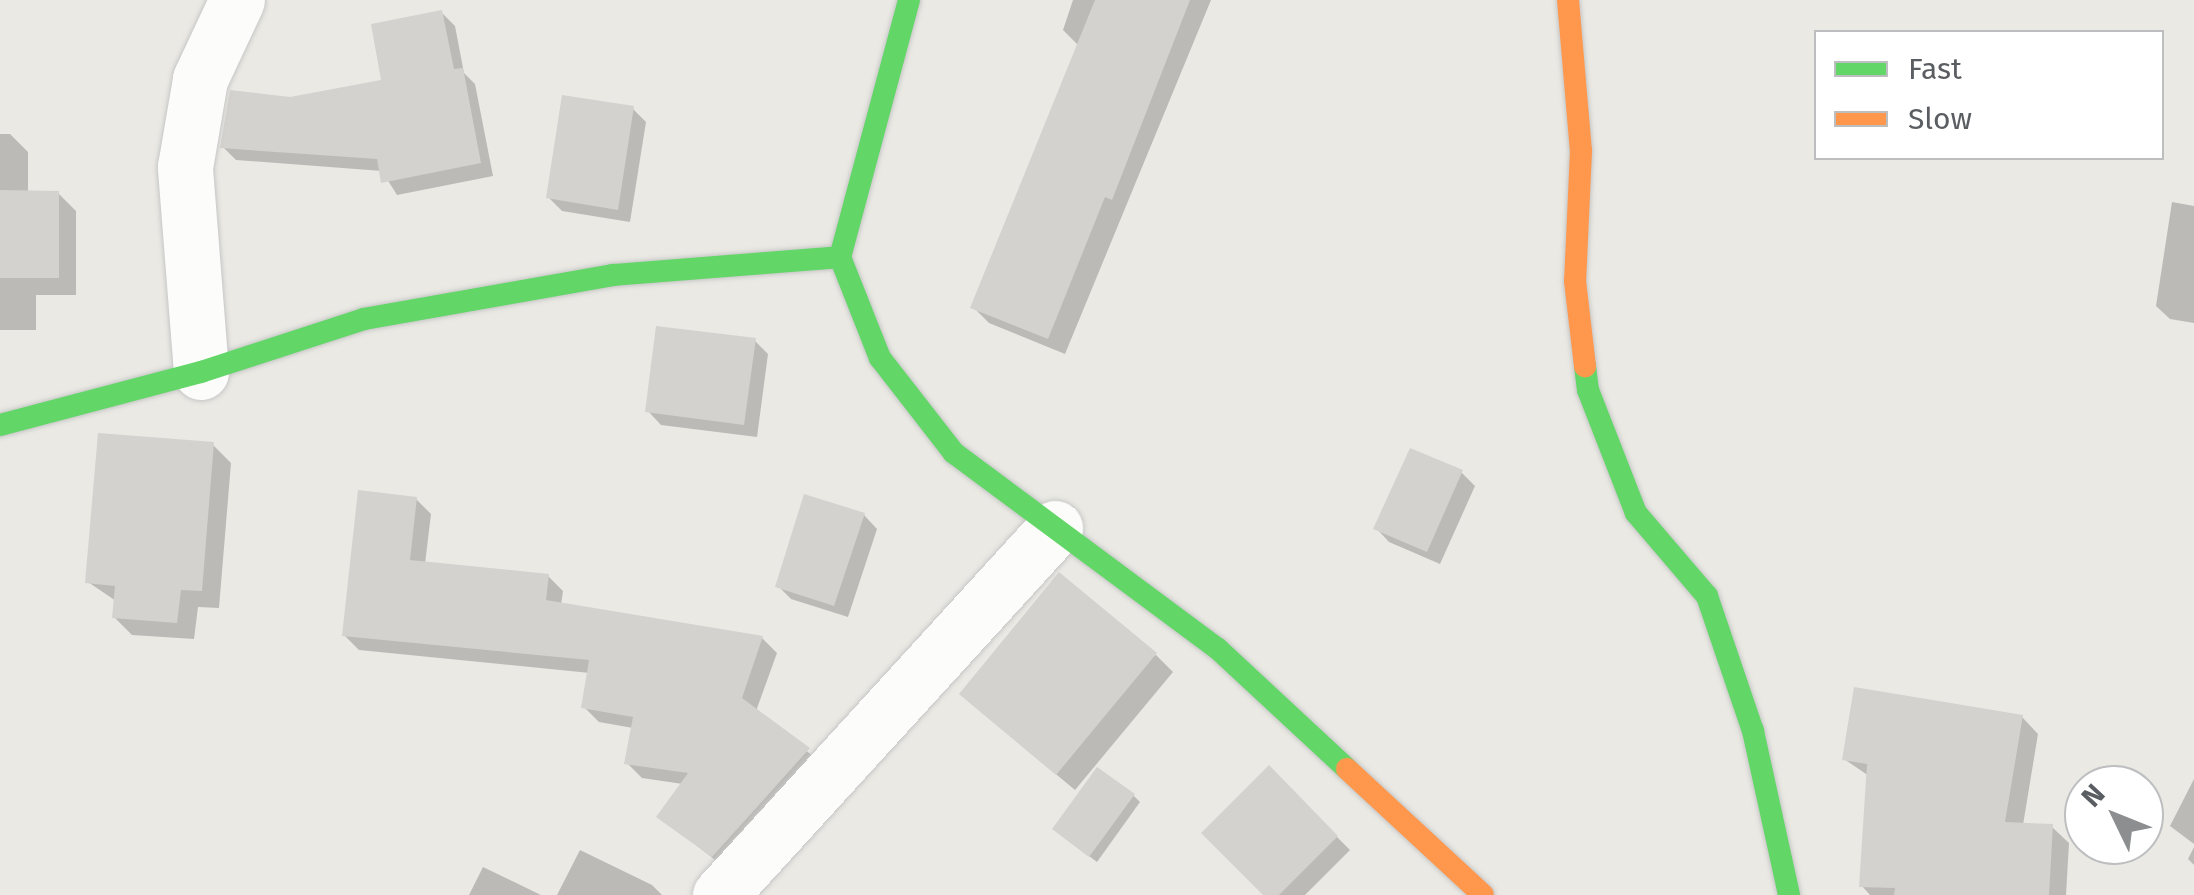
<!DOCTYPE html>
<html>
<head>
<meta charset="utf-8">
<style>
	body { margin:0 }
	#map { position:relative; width:2194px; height:895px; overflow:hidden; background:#eae9e4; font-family:"Fira Sans",sans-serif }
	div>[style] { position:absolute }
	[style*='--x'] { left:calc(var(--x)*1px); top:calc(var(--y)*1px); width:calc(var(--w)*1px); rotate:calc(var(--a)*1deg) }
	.shadow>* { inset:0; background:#0003 }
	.building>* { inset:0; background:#d3d2cf }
	.roads { filter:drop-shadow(0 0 2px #c6c7c6) drop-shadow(0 0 2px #c6c7c6) }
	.street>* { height:55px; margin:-27.5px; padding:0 27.5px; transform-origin:27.5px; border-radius:27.5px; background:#fcfcfb }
	.fast>* { height:22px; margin:-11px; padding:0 11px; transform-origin:11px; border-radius:11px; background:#63d668 }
	.slow>* { height:22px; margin:-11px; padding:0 11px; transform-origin:11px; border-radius:11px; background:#ff974d }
	span { translate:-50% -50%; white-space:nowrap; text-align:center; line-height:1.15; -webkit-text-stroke:9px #fff; paint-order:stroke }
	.legend { position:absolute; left:1814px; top:30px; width:350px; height:130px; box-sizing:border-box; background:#fff; border:2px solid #bdbec0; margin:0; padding:12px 18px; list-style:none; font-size:30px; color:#5a5d61 }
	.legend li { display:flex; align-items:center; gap:20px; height:50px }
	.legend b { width:50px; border:2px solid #bdbec0 }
	.north { position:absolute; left:2064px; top:765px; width:100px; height:100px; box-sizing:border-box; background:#fff; border:2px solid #bdbec0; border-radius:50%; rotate:313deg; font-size:28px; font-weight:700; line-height:40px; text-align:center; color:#5a5d61 }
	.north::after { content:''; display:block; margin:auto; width:35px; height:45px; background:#8c8e8f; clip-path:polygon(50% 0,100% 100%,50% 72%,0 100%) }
</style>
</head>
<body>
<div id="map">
	<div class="shadow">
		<i style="clip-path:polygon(1073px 0,1211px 0,1065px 354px,989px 323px,973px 307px,1080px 47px,1063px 30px)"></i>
		<i style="clip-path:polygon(442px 13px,455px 26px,464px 73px,475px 84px,493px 176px,397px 195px,382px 171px,236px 160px,223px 147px,290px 99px,384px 82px)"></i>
		<i style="clip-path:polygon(633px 109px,646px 122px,630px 222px,562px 211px,548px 197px)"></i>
		<i style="clip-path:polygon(0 134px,10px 134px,28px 152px,28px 193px,58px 193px,76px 211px,76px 295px,36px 295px,36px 330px,0 330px)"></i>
		<i style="clip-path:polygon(2172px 202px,2194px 206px,2194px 323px,2170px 319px,2156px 306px)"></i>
		<i style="clip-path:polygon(755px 341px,768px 354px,757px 437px,661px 425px,648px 411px)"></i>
		<i style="clip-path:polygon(213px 445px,231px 463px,219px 608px,198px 607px,194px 639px,132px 635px,114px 617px,116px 601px,88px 582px)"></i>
		<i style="clip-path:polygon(1461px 472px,1475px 486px,1440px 564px,1389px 542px,1376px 528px)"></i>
		<i style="clip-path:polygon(416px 499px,431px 514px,425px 564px,548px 576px,563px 591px,561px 605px,762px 638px,777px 653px,756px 711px,823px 764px,728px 870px,660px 817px,683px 784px,642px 778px,627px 763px,633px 728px,599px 722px,584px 707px,590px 673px,359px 650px,344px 635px)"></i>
		<i style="clip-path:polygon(864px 515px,877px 529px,848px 617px,791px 599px,778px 586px)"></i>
		<i style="clip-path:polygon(1156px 655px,1173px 672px,1075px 790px,980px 711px)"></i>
		<i style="clip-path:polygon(2022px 717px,2038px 734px,2023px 825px,2052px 827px,2069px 843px,2066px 895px,1870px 895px,1862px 886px,1869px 776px,1844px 759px)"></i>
		<i style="clip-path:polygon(1269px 769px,1350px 850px,1305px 895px,1267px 895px)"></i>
		<i style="clip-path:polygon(2194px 779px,2194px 844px,2170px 826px)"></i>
		<i style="clip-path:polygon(1133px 795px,1140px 802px,1097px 862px,1061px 835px)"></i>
		<i style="clip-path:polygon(2194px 847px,2194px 865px,2188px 859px)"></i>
		<i style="clip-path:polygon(580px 850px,652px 885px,662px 895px,557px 895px)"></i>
		<i style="clip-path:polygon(483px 867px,541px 895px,469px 895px)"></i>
	</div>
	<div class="building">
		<i style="clip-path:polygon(1095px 0,1190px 0,1112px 200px,1105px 197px,1048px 339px,970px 308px)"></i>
		<i style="clip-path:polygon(442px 10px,454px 69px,463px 68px,481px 163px,381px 183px,377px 159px,220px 148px,230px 90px,290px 97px,381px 80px,371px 24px)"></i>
		<i style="clip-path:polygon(562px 95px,634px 106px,618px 210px,546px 198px)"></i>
		<i style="clip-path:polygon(0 190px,59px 191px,59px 278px,0 278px)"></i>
		<i style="clip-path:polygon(656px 326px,756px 338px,744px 425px,645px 412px)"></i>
		<i style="clip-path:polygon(98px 433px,214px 442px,202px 591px,181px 590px,177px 623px,112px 618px,115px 586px,85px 583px)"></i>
		<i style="clip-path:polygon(1410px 448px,1463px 470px,1427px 552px,1373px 529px)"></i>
		<i style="clip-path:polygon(358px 490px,417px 497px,410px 560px,549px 574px,546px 600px,763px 636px,742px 698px,810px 748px,712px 857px,656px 817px,688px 773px,624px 764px,633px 717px,581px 708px,589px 660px,342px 636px)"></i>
		<i style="clip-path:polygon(804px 494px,865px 513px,834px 606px,775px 587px)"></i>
		<i style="clip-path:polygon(1059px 572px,1157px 653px,1056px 775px,959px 694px)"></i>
		<i style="clip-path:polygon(1854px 687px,2023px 715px,2005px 822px,2053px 824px,2049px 895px,1894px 895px,1895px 888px,1859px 887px,1867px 764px,1842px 760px)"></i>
		<i style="clip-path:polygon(1269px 765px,1338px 836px,1279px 895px,1263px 895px,1201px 833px)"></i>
		<i style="clip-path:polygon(1097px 767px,1135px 794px,1089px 857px,1052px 829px)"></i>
	</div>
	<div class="roads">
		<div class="street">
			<i style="--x:201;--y:372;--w:206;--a:-94.5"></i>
			<i style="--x:185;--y:167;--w:89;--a:-80.3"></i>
			<i style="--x:200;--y:79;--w:87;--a:-64.9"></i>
			<i style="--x:720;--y:895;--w:497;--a:-47.6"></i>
		</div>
		<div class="fast">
			<i style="--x:909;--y:0;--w:266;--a:105"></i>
			<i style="--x:840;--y:257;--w:109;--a:68.4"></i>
			<i style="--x:880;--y:358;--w:120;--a:52.1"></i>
			<i style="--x:954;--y:453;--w:329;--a:36.6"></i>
			<i style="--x:1218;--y:649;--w:176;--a:42.9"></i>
			<i style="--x:1585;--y:366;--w:24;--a:83"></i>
			<i style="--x:1588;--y:390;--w:132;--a:68.7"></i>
			<i style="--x:1636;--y:513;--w:109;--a:49.5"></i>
			<i style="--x:1707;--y:596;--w:143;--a:71.2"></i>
			<i style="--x:1753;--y:731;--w:168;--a:77.6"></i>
			<i style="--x:0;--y:425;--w:208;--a:-14.8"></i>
			<i style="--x:201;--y:372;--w:171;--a:-18"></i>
			<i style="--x:364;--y:319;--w:253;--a:-10"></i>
			<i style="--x:613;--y:275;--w:228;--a:-4.5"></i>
		</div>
		<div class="slow">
			<i style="--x:1568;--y:0;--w:152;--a:85.1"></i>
			<i style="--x:1581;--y:151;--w:130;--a:92.6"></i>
			<i style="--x:1575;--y:281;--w:86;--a:83.3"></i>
			<i style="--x:1347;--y:769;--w:185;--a:42.8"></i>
		</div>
	</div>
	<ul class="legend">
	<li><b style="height:12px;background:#63d668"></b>Fast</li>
	<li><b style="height:12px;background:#ff974d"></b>Slow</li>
	</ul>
	<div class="north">N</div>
</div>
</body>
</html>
